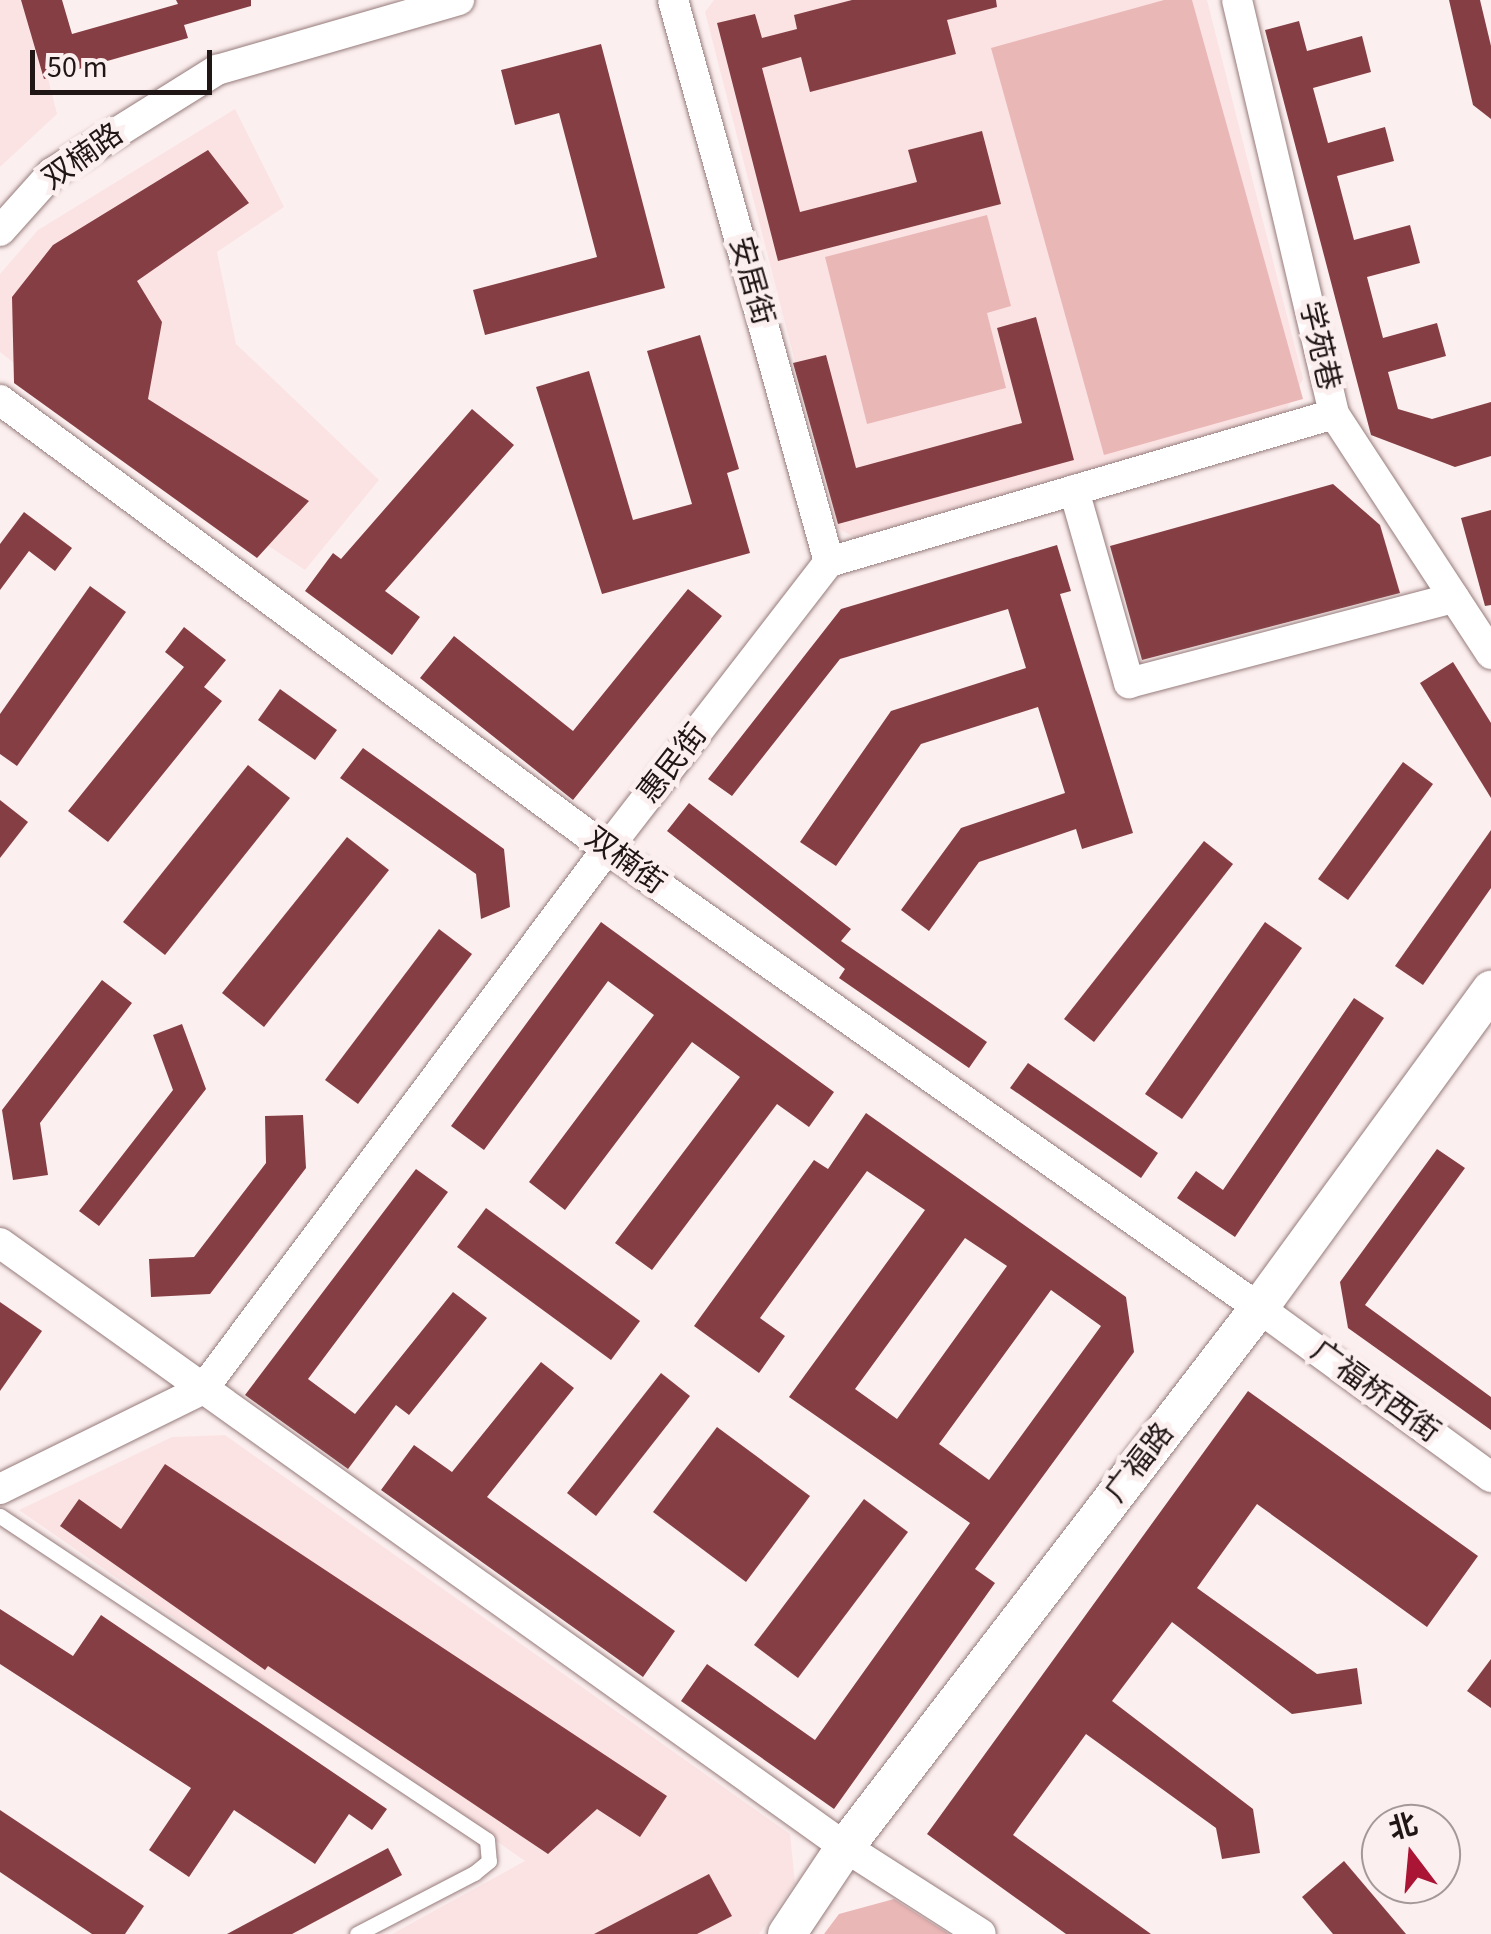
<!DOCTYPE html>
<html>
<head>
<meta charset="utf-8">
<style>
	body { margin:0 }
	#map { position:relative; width:1491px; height:1934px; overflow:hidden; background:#fcefef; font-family:"Source Sans 3","Noto Sans SC",sans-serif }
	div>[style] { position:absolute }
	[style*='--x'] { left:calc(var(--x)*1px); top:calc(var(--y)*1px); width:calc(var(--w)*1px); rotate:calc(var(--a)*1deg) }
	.built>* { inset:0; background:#fbe3e3 }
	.green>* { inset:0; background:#eab7b7 }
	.building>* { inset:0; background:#853f44 }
	.roads { filter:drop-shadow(0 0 2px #967b7b) drop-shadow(0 0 2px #967b7b) }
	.service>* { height:15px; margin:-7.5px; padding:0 7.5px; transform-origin:7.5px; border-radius:7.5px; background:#fff }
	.minor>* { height:30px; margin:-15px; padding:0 15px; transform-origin:15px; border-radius:15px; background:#fff }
	.tertiary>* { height:38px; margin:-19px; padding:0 19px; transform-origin:19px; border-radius:19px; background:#fff }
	span { translate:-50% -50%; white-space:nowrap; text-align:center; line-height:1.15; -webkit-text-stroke:10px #fcefef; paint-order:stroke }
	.street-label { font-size:30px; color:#201616 }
	.north { position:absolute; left:1361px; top:1804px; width:100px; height:100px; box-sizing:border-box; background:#fcefef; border:2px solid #a49898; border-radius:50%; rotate:344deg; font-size:28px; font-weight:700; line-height:40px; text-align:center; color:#201616 }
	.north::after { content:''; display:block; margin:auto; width:35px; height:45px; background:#ab1535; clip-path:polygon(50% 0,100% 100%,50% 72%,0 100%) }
	.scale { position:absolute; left:30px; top:50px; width:182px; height:45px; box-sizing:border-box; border:5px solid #201616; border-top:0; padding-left:12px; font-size:30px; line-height:35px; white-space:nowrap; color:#201616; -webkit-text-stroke:8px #fcefef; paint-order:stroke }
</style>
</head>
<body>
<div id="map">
	<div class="built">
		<i style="clip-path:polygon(0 0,28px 0,57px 114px,0 167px)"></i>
		<i style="clip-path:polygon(714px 0,1207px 0,1303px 379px,1284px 414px,855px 538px,838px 528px,705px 12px)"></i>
		<i style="clip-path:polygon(235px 109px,284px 207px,217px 252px,236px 344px,379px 480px,305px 570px,141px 462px,0 352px,0 274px,38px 230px)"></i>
		<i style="clip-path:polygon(225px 1435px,790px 1834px,795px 1883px,759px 1934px,392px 1934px,525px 1861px,19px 1510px,172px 1437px)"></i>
	</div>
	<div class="green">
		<i style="clip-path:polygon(1164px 0,1192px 0,1303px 399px,1104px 455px,991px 48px)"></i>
		<i style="clip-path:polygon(987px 215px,1011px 306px,987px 313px,1006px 388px,867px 424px,825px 257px)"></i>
		<i style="clip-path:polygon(894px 1899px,949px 1934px,824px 1934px,839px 1914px)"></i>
	</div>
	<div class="building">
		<i style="clip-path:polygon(21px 0,62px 0,72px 34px,178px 4px,176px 0,251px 0,251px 6px,184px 25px,188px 38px,44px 79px)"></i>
		<i style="clip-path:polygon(852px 0,996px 0,997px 7px,947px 20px,956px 54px,810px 92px,801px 57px,762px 68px,800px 212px,917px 182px,908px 150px,982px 131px,1001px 204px,778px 261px,717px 23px,755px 14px,762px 38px,797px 29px,794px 15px)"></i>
		<i style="clip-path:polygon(1449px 0,1480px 0,1491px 46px,1491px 119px,1473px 105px)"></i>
		<i style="clip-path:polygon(1299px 21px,1307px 51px,1362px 36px,1371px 72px,1313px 88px,1328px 143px,1385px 127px,1394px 161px,1337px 176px,1354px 240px,1410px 225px,1420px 263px,1367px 277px,1383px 338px,1437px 323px,1446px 356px,1388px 372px,1398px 409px,1432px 419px,1491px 402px,1491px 456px,1455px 467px,1371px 435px,1265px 30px)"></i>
		<i style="clip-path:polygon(601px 44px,665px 288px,485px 335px,473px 290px,597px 257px,559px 113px,515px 125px,501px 70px)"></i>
		<i style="clip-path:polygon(208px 150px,249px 203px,137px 281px,162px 322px,148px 399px,309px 501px,257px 558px,14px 383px,12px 297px,53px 245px)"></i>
		<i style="clip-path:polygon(1036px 317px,1074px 460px,838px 524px,793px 363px,826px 355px,856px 468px,1022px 423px,997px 328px)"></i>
		<i style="clip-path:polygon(700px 335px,739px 469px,727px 473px,750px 553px,602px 594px,536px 387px,589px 371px,633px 520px,692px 504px,647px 351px)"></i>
		<i style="clip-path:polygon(472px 409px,514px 445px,385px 591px,420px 617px,392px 655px,305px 591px,333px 553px,341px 559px)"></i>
		<i style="clip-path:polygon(1333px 484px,1380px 525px,1400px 593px,1142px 660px,1110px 546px)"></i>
		<i style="clip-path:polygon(1491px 510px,1491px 605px,1485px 606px,1461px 518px)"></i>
		<i style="clip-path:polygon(24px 512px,72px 548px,55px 571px,29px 551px,0 590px,0 544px)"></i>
		<i style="clip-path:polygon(1057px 545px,1071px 591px,1060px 594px,1133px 833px,1082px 849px,1076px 829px,979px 862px,929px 931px,901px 910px,961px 828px,1065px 793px,1038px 707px,921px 744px,836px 866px,800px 842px,891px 711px,1026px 668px,1008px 609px,840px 659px,732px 796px,708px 779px,841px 609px)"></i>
		<i style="clip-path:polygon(90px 586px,126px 612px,17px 766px,0 754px,0 714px)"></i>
		<i style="clip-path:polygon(688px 589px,722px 616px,573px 800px,420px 678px,454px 636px,573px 731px)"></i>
		<i style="clip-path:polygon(184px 627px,226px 660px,204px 687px,222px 701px,108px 842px,68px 811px,184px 667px,165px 652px)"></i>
		<i style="clip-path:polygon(1453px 662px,1491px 723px,1491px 798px,1420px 683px)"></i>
		<i style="clip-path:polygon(280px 689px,337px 730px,315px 760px,258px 720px)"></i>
		<i style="clip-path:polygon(363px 748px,504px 849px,510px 907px,481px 919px,476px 874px,340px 778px)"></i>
		<i style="clip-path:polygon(1403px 762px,1433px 784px,1348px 900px,1318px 879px)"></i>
		<i style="clip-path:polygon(248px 765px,290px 798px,165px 955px,123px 922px)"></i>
		<i style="clip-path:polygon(0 800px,28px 822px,0 858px)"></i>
		<i style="clip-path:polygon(689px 803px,851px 929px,841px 941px,987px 1042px,969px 1068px,839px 978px,845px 969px,667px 831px)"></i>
		<i style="clip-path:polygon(1491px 830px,1491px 888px,1423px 985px,1395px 966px)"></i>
		<i style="clip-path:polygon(347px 837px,389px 870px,264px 1027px,222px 993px)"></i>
		<i style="clip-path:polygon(1204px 841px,1233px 864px,1094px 1042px,1064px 1019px)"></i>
		<i style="clip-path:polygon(601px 922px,834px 1092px,809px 1127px,777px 1104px,652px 1270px,615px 1243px,740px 1077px,692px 1042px,565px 1210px,529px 1182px,654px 1015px,608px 981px,484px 1150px,451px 1126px)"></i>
		<i style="clip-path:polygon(1265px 922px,1302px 948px,1182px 1119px,1145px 1094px)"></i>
		<i style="clip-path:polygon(439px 929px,472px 954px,358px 1104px,325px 1080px)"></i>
		<i style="clip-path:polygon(102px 980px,132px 1003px,40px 1123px,48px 1175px,13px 1180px,2px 1110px)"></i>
		<i style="clip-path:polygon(1354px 998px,1384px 1018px,1235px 1237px,1177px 1198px,1196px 1171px,1223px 1190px)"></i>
		<i style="clip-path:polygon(182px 1024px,206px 1089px,99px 1226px,79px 1211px,173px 1090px,153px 1035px)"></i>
		<i style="clip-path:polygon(1028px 1063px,1158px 1153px,1141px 1178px,1010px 1088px)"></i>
		<i style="clip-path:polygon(evenodd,866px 1113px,1126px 1297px,1134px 1352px,975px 1569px,995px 1583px,834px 1809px,681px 1701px,707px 1664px,815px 1740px,970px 1523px,789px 1397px,925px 1210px,867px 1171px,760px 1318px,785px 1336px,759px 1373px,694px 1326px,814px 1160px,828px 1169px,866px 1113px,965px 1238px,1007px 1266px,897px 1419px,855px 1389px,965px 1238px,866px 1113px,1051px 1290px,1101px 1326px,989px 1480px,939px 1444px,1051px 1290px)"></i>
		<i style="clip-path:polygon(303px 1115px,306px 1168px,210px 1294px,151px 1297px,149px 1259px,194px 1257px,266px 1163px,265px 1116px)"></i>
		<i style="clip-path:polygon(1437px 1149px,1465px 1168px,1365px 1305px,1491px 1397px,1491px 1430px,1348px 1328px,1340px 1282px)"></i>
		<i style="clip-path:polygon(416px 1169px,448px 1192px,308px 1379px,355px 1414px,453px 1292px,487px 1318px,409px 1415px,396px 1405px,348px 1469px,245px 1395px)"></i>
		<i style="clip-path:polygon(486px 1208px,640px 1321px,611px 1360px,457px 1247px)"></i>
		<i style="clip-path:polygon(0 1302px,42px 1331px,0 1391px)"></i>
		<i style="clip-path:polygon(541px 1362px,574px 1388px,487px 1497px,675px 1631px,643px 1677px,381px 1490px,414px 1445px,452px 1472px)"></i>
		<i style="clip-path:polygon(661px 1373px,690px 1396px,596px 1516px,567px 1493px)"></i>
		<i style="clip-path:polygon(1248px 1391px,1478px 1556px,1427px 1627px,1257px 1504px,1197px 1588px,1317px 1674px,1357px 1668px,1362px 1704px,1292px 1714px,1172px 1622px,1112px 1701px,1253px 1809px,1260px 1853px,1222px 1859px,1216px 1828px,1086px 1734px,1013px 1835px,1151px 1934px,1066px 1934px,927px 1834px)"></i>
		<i style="clip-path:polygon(717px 1427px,810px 1496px,746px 1582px,653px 1512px)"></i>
		<i style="clip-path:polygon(165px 1464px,667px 1796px,640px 1837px,597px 1809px,548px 1854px,268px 1666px,265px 1670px,60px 1526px,79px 1499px,121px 1529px)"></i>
		<i style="clip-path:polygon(864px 1499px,908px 1532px,798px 1678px,754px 1645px)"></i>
		<i style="clip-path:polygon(0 1609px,73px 1656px,101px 1615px,387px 1809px,372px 1830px,349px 1814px,315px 1864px,234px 1810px,189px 1877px,149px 1850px,191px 1788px,0 1664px)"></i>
		<i style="clip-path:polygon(1491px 1659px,1491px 1708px,1467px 1691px)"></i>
		<i style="clip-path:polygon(0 1810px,144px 1906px,125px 1934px,92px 1934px,0 1872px)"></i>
		<i style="clip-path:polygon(388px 1848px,402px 1875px,292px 1934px,227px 1934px)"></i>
		<i style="clip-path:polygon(1344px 1861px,1406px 1934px,1333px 1934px,1302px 1897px)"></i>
		<i style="clip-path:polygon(709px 1874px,732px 1916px,697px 1934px,594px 1934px)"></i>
	</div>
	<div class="roads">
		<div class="service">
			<i style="--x:0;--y:1516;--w:585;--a:33.64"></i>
			<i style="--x:487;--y:1840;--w:21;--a:85"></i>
			<i style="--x:489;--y:1861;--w:19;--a:141"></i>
			<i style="--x:474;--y:1873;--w:132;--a:152.5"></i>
		</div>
		<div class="minor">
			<i style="--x:673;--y:0;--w:583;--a:74.49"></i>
			<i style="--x:1237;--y:0;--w:425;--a:76.8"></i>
			<i style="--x:1334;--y:414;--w:287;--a:56.8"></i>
			<i style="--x:0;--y:231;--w:78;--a:-48.1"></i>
			<i style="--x:52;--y:173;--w:195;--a:-32"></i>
			<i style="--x:217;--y:70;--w:252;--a:-16.1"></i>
			<i style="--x:0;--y:400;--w:755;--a:36.49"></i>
			<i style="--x:607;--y:849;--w:797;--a:35.15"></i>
			<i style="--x:1259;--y:1308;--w:287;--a:36.1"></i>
			<i style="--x:1074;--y:490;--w:201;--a:74.1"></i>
			<i style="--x:1129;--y:683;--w:336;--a:-14.7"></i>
			<i style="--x:0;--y:1243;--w:1039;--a:35.56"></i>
			<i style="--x:845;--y:1847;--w:161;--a:32.6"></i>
			<i style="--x:0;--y:1489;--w:226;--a:-26.2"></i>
			<i style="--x:203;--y:1389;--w:674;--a:-53.2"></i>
			<i style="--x:607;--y:849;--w:363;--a:-52.3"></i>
			<i style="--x:829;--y:562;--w:526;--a:-16.33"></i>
		</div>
		<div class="tertiary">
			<i style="--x:787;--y:1934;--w:105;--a:-56.3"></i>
			<i style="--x:845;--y:1847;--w:680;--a:-52.47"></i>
			<i style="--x:1259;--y:1308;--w:394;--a:-53.9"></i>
		</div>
	</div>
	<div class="street-label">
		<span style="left:83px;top:157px;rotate:-35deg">双楠路</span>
		<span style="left:751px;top:281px;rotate:74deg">安居街</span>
		<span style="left:1319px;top:346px;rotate:77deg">学苑巷</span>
		<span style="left:673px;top:764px;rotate:-52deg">惠民街</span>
		<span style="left:625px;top:861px;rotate:36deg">双楠街</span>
		<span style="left:1375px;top:1392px;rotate:36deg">广福桥西街</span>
		<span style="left:1140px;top:1463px;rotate:-52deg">广福路</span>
	</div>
	<div class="north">北</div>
	<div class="scale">50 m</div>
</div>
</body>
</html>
